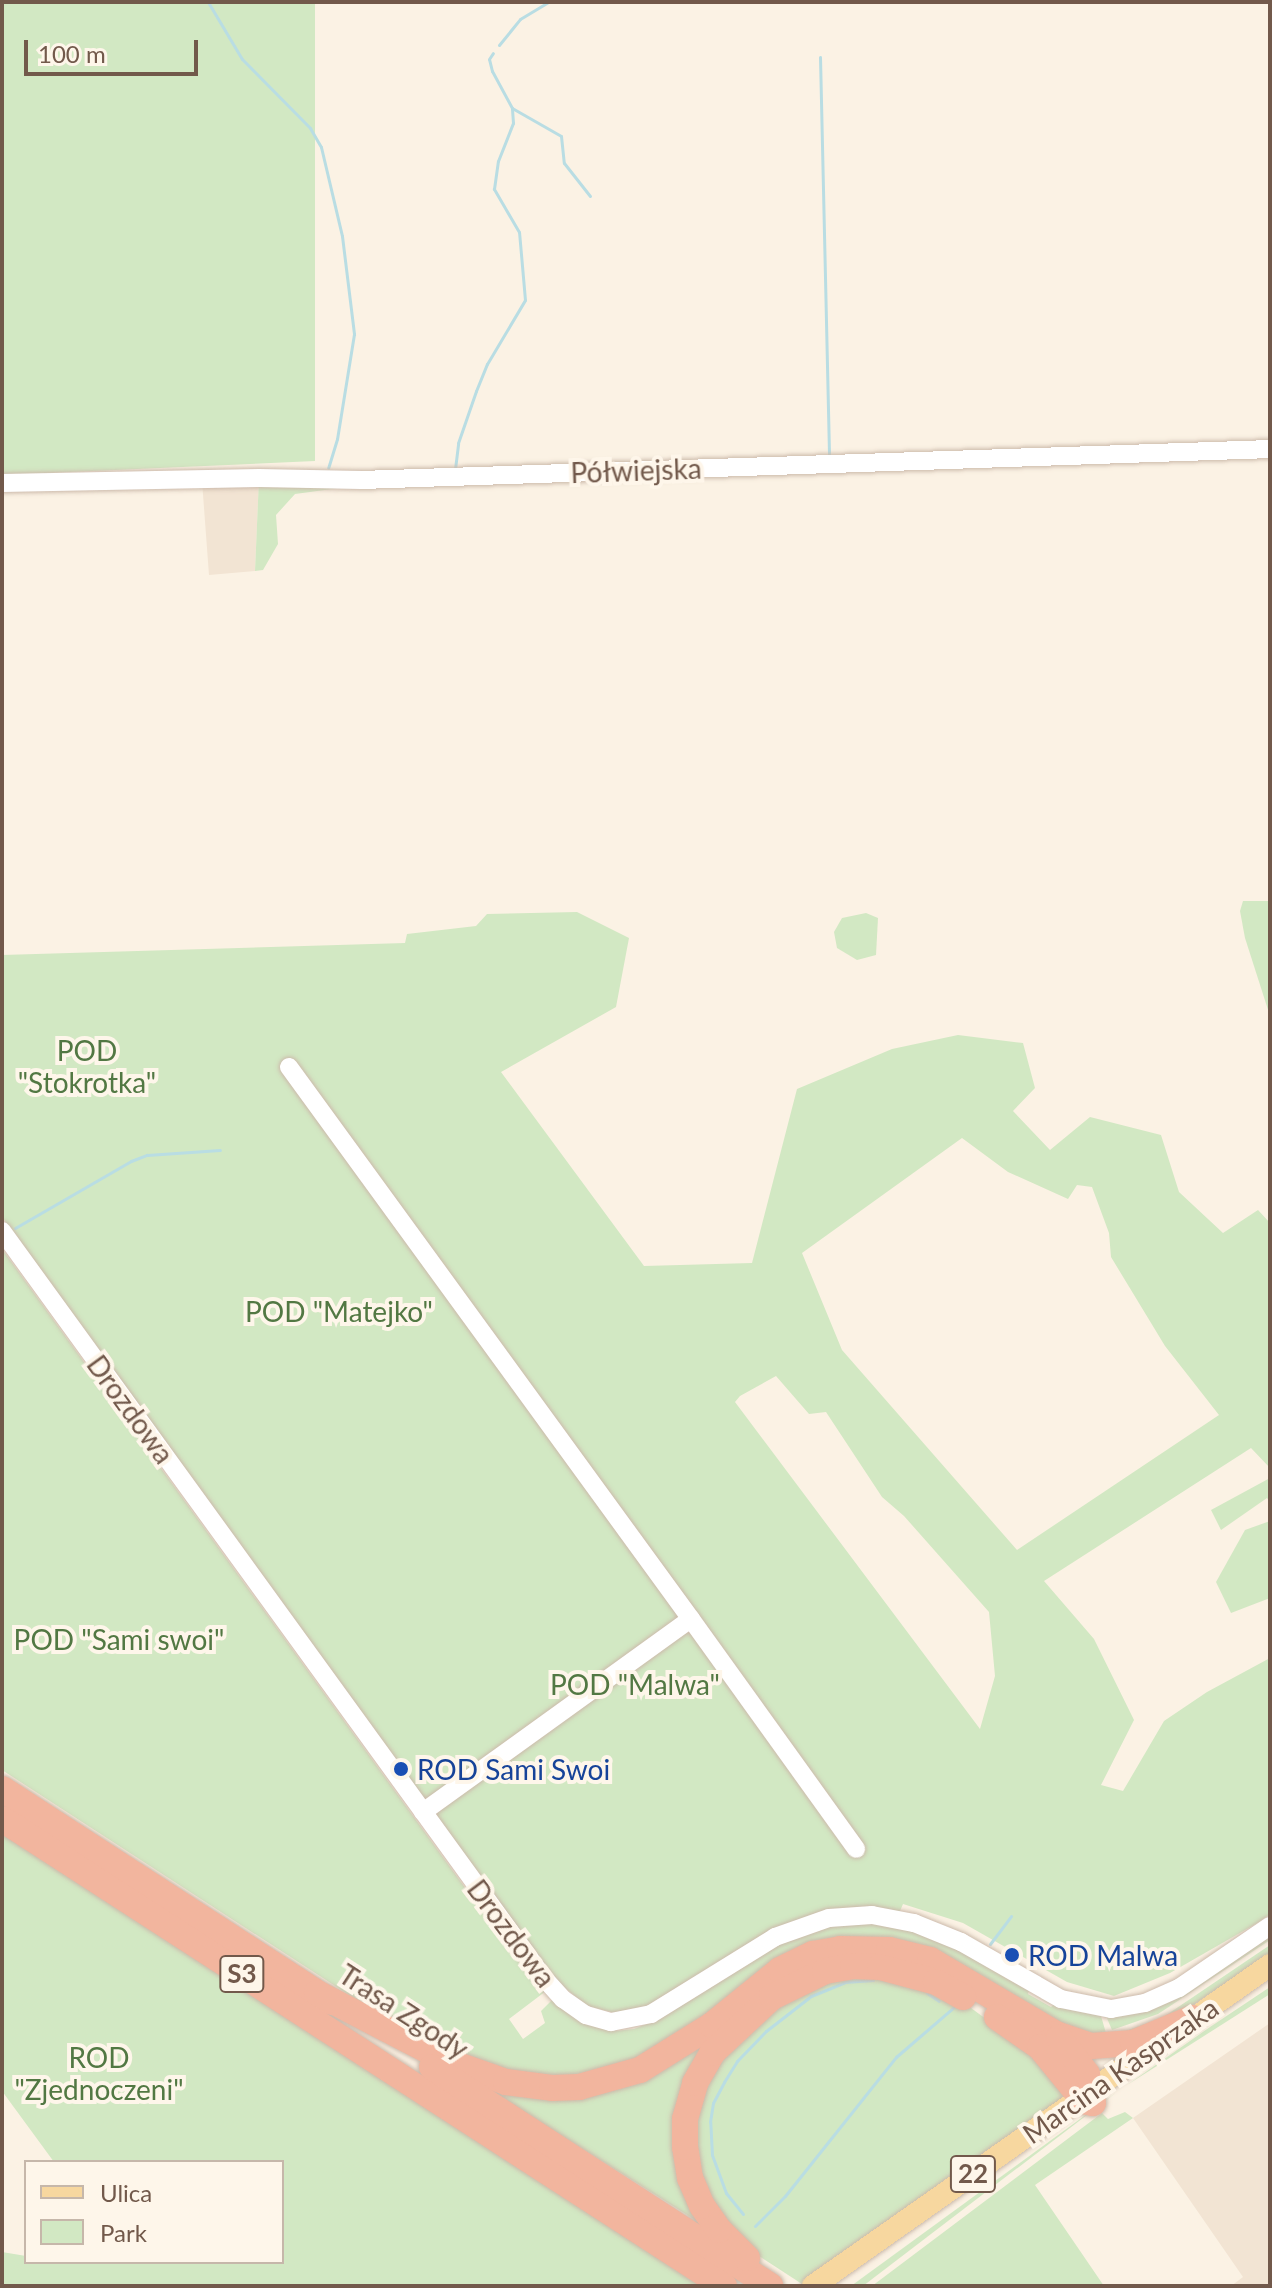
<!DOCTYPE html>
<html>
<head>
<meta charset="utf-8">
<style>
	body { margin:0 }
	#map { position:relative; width:1272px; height:2288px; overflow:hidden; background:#fbf2e4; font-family:Lato,sans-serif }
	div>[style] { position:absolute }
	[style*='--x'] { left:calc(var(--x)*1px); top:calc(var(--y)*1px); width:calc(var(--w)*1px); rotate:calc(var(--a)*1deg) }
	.residential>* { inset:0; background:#f2e4d3 }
	.green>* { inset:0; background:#d2e8c3 }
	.stream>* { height:3px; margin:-1.5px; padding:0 1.5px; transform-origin:1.5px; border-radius:1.5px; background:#b9dde3 }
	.roads { filter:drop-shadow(0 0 2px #ccbaab) drop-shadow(0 0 2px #ccbaab) }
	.minor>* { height:18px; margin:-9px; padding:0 9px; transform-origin:9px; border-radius:9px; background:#fff }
	.major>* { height:22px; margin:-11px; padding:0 11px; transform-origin:11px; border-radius:11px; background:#f7d79f }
	.highway>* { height:26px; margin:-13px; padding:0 13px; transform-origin:13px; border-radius:13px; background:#f2b59e }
	.dots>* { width:22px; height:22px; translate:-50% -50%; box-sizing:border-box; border:4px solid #fef6ea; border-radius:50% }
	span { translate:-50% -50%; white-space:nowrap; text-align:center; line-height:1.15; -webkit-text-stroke:8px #fef6ea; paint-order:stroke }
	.shield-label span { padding:2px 6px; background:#fef6ea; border:2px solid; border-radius:6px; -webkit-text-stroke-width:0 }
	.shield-label { font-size:26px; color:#72594b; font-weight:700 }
	.street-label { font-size:28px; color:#72594b }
	.park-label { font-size:28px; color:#527843 }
	.transit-label { font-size:28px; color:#164399 }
	.left { translate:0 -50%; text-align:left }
	.frame { position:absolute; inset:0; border:4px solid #72594b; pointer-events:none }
	.legend { position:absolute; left:24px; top:2160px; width:260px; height:104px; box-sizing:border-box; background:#fef6ea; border:2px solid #c6b7aa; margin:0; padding:10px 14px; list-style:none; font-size:24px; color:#72594b }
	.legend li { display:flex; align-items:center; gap:16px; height:40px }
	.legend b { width:40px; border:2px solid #c6b7aa }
	.scale { position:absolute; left:24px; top:40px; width:174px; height:36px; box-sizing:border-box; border:4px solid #72594b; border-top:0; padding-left:10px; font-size:24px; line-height:28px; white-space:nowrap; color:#72594b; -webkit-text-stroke:6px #fef6ea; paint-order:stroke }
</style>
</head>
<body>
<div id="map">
	<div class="residential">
		<i style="clip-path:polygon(259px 478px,255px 571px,209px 575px,202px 481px)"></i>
		<i style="clip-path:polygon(1270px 2023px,1270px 2286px,1231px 2286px,1243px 2277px,1133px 2118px)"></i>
	</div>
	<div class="green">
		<i style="clip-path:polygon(2px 2px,315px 2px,315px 461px,2px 475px)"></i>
		<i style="clip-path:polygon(259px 478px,362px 485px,295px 494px,276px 515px,278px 544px,263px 570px,255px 571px)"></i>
		<i style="clip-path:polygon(1243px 901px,1270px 901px,1270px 1016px,1245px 938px,1240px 911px)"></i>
		<i style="clip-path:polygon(evenodd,577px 912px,629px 938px,616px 1007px,501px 1072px,644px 1266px,752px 1263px,797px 1089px,892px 1049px,958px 1035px,1023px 1043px,1035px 1088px,1013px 1111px,1050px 1150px,1090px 1117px,1161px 1135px,1179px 1192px,1223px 1233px,1258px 1210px,1270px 1223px,1270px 1468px,1251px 1448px,1044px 1581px,1094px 1639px,1134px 1720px,1101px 1785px,1123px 1791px,1164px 1721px,1207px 1692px,1270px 1658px,1270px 1914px,1259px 1922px,1170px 1973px,1114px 1996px,1067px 1982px,963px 1923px,903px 1904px,900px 1911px,826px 1911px,645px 2008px,615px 2013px,587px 2006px,552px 1977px,2px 1217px,2px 955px,405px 943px,407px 934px,476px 926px,487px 914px,577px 912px,962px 1138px,1008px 1172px,1068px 1199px,1077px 1185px,1092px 1187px,1109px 1233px,1111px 1257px,1165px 1346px,1219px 1415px,1017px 1550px,842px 1350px,802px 1253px,962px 1138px,577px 912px,776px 1376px,809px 1414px,826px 1412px,882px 1497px,904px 1516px,989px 1612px,995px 1676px,980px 1729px,735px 1402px,740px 1396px,776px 1376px)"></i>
		<i style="clip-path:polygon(866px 913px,878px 918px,876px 955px,857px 960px,837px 948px,834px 932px,842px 918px)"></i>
		<i style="clip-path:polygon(2px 1249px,537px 1987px,541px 1984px,546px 1991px,509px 2019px,523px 2039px,545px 2023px,541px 2011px,553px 1999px,585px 2023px,614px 2031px,634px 2029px,654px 2021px,764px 1950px,830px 1924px,886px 1923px,947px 1941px,1029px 1990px,1028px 1994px,1051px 2007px,1054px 2004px,1101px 2016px,1108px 2040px,1092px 2040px,914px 1948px,590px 2079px,498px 2074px,383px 2017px,2px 1770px)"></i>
		<i style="clip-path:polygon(1270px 1478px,1270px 1502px,1267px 1498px,1221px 1530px,1211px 1510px)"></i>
		<i style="clip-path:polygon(1270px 1521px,1270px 1598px,1231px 1613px,1216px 1582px,1245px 1530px)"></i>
		<i style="clip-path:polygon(2px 1832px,480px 2141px,700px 2286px,2px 2286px,2px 2252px,26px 2256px,26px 2262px,282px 2262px,282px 2162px,54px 2162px,2px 2091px)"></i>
		<i style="clip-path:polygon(1270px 1933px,1270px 1940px,1158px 2014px,1112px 2030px,1106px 2016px)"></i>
		<i style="clip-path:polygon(1270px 1945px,1270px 1954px,1167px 2022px,1117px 2034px,1162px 2018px)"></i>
		<i style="clip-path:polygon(933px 1968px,1035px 2035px,932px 1975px,792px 1979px,682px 2105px,708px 2228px,473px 2080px,585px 2094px,790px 1973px)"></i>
		<i style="clip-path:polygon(842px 1972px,921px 1983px,971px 2008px,1023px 2046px,1063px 2093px,1060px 2102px,846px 2258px,802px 2284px,745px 2247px,727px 2226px,696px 2172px,696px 2107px,724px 2049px,755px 2021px)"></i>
		<i style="clip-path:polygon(1270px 1987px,1270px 1994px,1127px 2085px,1210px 2027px)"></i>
		<i style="clip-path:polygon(1117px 2092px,863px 2286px,851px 2286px)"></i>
		<i style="clip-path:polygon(1125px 2112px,1133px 2118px,1035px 2185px,1104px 2286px,872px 2286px,1102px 2113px,1108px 2119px)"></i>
	</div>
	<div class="stream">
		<i style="--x:208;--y:2;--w:66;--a:59.2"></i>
		<i style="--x:242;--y:59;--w:97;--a:45.4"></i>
		<i style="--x:310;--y:128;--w:22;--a:60"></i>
		<i style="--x:321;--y:147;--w:91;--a:76.7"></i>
		<i style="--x:342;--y:236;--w:99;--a:83"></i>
		<i style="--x:354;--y:334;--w:106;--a:99.2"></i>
		<i style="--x:337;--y:439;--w:30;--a:107"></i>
		<i style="--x:499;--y:45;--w:33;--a:-51"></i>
		<i style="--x:520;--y:19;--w:33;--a:-31"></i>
		<i style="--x:820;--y:57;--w:399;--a:88.7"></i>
		<i style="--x:512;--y:108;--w:56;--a:29.7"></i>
		<i style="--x:561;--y:136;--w:27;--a:84"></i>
		<i style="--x:564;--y:163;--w:42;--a:51.8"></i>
		<i style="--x:458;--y:469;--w:3;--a:180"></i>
		<i style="--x:455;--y:469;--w:26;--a:-83"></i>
		<i style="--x:458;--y:443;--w:55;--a:-70.9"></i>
		<i style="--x:476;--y:391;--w:29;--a:-68"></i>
		<i style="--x:487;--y:364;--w:74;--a:-59.3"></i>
		<i style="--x:525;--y:300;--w:68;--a:-95"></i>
		<i style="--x:519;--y:232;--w:50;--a:-120.2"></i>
		<i style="--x:494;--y:189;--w:28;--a:-82"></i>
		<i style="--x:498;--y:161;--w:41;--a:-68.5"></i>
		<i style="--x:513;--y:123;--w:15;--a:-94"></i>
		<i style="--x:512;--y:108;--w:42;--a:-118.4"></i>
		<i style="--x:492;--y:71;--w:12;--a:-104"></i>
		<i style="--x:489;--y:59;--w:7;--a:-56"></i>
		<i style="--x:15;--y:1228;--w:134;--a:-30"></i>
		<i style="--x:131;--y:1161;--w:17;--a:-21"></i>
		<i style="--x:147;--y:1155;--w:73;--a:-3.9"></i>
		<i style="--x:990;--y:1944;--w:35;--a:-53"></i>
		<i style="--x:927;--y:1993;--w:14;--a:34"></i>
		<i style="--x:743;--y:2214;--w:27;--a:-129"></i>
		<i style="--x:726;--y:2193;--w:40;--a:-110.2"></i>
		<i style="--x:712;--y:2155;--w:33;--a:-93"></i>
		<i style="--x:710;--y:2122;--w:19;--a:-81"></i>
		<i style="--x:713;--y:2103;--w:24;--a:-62"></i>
		<i style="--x:724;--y:2082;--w:25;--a:-58"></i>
		<i style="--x:737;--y:2061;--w:42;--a:-46"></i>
		<i style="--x:766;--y:2031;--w:57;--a:-37.9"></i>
		<i style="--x:811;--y:1996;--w:37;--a:-22"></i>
		<i style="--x:845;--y:1982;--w:28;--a:-4"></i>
		<i style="--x:755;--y:2226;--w:42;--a:-45"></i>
		<i style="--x:785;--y:2196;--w:178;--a:-51.4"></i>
		<i style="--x:896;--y:2057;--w:78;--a:-40.8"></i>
	</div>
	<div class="roads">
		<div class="minor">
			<i style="--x:2;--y:483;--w:257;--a:-1.1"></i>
			<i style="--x:259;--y:478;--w:102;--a:1.1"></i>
			<i style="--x:361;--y:480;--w:910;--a:-1.95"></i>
			<i style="--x:289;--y:1067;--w:683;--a:53.94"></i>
			<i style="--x:2;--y:1231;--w:922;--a:54.05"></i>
			<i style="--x:543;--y:1977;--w:30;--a:48"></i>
			<i style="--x:563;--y:1999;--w:28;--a:35"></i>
			<i style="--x:586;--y:2015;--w:26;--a:16"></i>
			<i style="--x:611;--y:2022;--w:41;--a:-11.3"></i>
			<i style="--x:651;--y:2014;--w:146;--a:-31.8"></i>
			<i style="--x:775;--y:1937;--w:57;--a:-19.4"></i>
			<i style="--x:829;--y:1918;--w:43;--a:-4"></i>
			<i style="--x:872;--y:1915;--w:43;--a:10.8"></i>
			<i style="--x:914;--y:1923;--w:51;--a:22"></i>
			<i style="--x:961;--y:1942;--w:115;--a:29.7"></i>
			<i style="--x:1061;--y:1999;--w:51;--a:11.3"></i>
			<i style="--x:1111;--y:2009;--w:35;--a:-10"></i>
			<i style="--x:1145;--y:2003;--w:37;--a:-24"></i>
			<i style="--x:1179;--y:1988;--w:110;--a:-34.3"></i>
			<i style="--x:423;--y:1812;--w:330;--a:-35.8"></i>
			<i style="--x:691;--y:1619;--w:283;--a:54.3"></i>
		</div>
		<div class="major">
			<i style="--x:813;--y:2286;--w:558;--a:-35.08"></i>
		</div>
		<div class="highway">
			<i style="--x:2;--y:1789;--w:392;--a:32.9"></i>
			<i style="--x:2;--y:1819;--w:860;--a:32.9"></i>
			<i style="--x:317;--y:1993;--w:152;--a:27.4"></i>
			<i style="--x:452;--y:2063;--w:57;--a:19.4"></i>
			<i style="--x:506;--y:2082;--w:46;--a:7.4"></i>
			<i style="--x:552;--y:2088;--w:27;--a:-2"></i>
			<i style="--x:579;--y:2087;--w:63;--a:-15.6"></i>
			<i style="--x:640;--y:2070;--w:85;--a:-32"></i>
			<i style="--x:712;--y:2025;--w:87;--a:-39"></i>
			<i style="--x:780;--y:1970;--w:37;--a:-26"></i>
			<i style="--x:813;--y:1954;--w:27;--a:-10"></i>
			<i style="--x:840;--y:1949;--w:49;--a:1.2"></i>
			<i style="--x:889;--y:1950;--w:42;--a:13.7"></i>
			<i style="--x:930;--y:1960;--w:146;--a:30.4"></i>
			<i style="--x:1056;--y:2034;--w:37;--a:19"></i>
			<i style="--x:1091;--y:2046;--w:42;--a:-4.1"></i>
			<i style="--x:1133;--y:2043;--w:65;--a:-22.6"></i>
			<i style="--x:997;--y:2017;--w:52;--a:34.9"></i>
			<i style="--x:1040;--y:2047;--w:70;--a:50.8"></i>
			<i style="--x:1084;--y:2101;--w:9;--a:13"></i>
			<i style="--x:1093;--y:2103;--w:30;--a:-102"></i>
			<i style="--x:1087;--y:2074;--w:46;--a:-127.1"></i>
			<i style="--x:432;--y:2067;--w:403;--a:32.9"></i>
			<i style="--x:747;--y:2258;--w:40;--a:-135"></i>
			<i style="--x:719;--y:2230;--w:29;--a:-125"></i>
			<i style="--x:702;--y:2206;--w:30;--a:-113"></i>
			<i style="--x:690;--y:2178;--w:31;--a:-99"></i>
			<i style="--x:685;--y:2147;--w:28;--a:-90"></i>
			<i style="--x:685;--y:2119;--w:37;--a:-74"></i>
			<i style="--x:695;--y:2083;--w:34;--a:-60"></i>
			<i style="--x:712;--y:2053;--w:82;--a:-43"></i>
			<i style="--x:772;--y:1997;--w:59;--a:-26.1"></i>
			<i style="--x:825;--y:1971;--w:28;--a:-10"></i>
			<i style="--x:853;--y:1966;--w:27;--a:2"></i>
			<i style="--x:880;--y:1967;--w:58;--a:15"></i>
			<i style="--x:936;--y:1982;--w:31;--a:29"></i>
		</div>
	</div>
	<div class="dots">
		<i style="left:401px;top:1769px;background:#1a4fb4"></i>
		<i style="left:1012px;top:1955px;background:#1a4fb4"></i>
	</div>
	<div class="shield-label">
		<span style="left:242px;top:1974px">S3</span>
		<span style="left:973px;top:2174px">22</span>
	</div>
	<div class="street-label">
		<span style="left:636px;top:470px;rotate:-2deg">Półwiejska</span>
		<span style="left:131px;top:1409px;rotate:54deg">Drozdowa</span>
		<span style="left:512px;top:1933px;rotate:53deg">Drozdowa</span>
		<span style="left:404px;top:2011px;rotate:33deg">Trasa Zgody</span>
		<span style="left:1120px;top:2070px;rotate:-35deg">Marcina Kasprzaka</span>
	</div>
	<div class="park-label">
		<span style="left:87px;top:1066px">POD<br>"Stokrotka"</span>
		<span style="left:339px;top:1311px">POD "Matejko"</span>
		<span style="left:119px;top:1639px">POD "Sami swoi"</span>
		<span style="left:635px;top:1684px">POD "Malwa"</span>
		<span style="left:99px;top:2073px">ROD<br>"Zjednoczeni"</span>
	</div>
	<div class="transit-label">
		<span class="left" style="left:417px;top:1769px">ROD Sami Swoi</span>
		<span class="left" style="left:1028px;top:1955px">ROD Malwa</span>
	</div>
	<div class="frame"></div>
	<ul class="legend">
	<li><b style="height:10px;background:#f7d79f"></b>Ulica</li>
	<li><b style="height:22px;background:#d2e8c3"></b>Park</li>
	</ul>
	<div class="scale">100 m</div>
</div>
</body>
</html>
